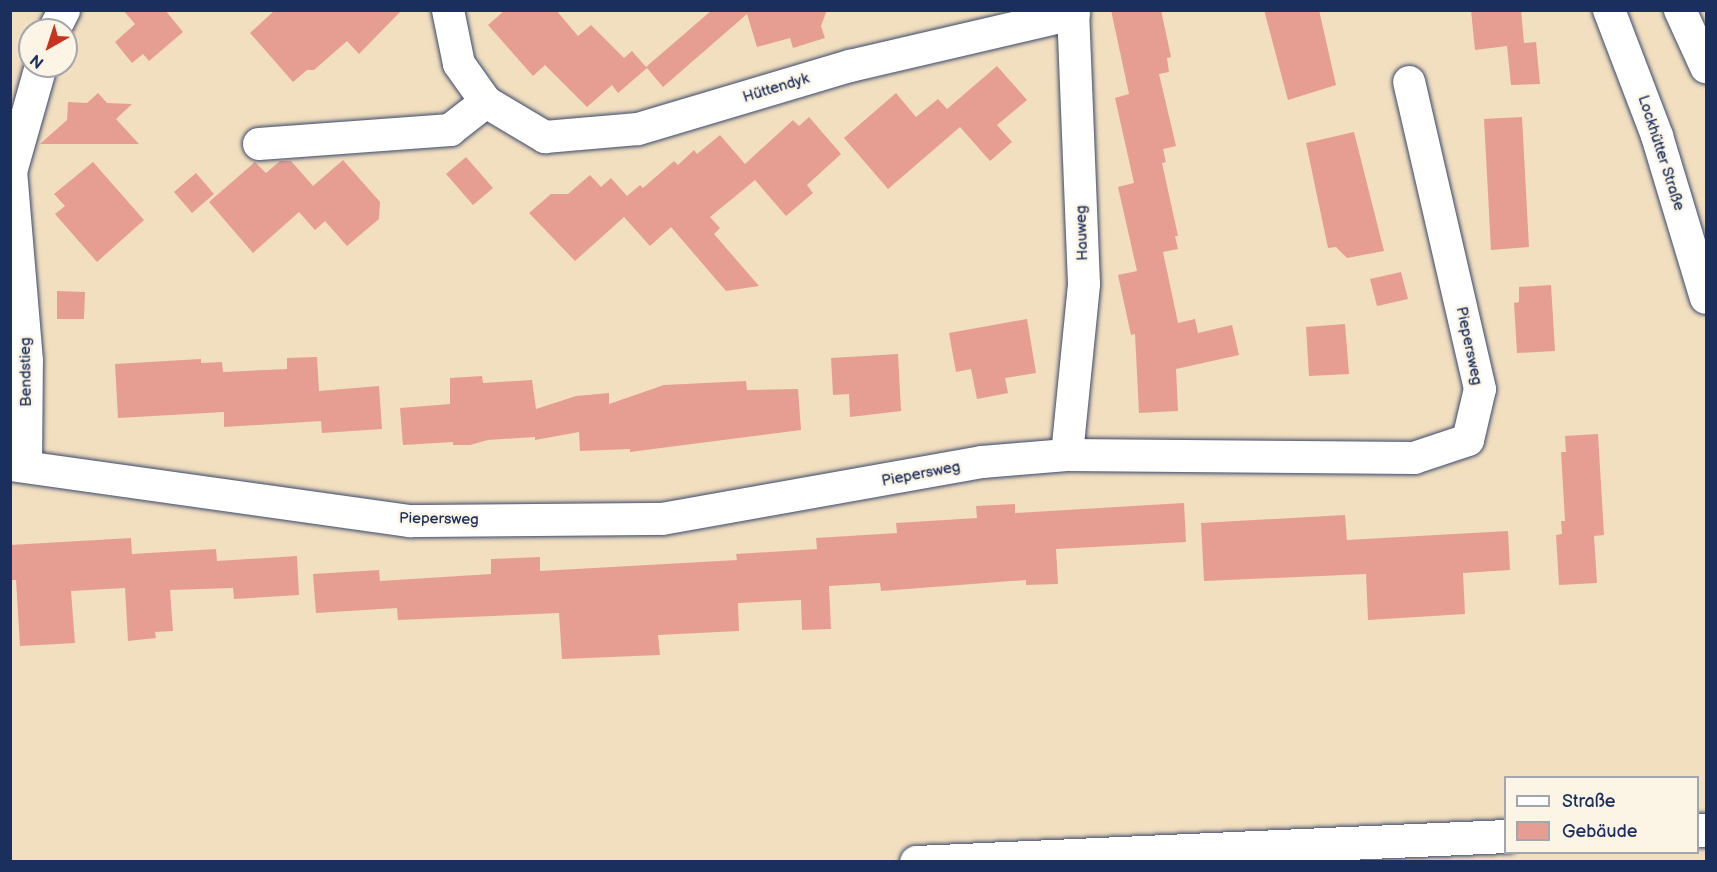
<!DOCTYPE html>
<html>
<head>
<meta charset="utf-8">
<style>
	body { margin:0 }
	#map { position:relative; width:1717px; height:872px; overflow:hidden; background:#f2dfbf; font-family:"Balsamiq Sans",sans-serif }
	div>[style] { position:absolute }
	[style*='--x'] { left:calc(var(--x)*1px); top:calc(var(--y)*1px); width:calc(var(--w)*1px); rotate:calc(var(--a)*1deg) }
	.building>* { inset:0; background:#e69e93 }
	.roads { filter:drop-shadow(0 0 2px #3b496d) drop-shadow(0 0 2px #3b496d) }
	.minor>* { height:32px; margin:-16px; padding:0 16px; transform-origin:16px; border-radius:16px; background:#fff }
	.highway>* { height:33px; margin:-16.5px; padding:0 16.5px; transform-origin:16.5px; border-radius:16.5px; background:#fff }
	span { translate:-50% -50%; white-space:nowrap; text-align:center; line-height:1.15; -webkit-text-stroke:5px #fcf5e5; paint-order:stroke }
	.street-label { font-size:15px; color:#1b2f5e }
	.frame { position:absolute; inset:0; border:12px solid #1b2f5e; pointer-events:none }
	.legend { position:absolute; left:1504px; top:776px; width:195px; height:78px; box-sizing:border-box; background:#fcf5e5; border:2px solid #a2a6af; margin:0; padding:8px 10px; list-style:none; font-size:18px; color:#1b2f5e }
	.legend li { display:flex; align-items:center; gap:12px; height:30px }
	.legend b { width:30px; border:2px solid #a2a6af }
	.north { position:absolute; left:18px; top:18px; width:60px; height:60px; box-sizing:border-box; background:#fcf5e5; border:2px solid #a2a6af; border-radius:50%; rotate:219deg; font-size:16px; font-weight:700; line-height:24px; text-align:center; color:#1b2f5e }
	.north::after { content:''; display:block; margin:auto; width:21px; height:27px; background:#c8321e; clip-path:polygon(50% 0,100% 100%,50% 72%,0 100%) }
</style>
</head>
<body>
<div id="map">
	<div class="building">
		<i style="clip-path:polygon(123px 10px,165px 10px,183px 32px,149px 61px,143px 54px,132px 63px,115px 42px,135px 24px)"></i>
		<i style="clip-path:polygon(275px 10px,402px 10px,359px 54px,347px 41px,314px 70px,307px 70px,293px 82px,250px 33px)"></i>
		<i style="clip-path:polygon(505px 10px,556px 10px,578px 36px,591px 25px,624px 58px,632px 51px,646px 67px,712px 10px,827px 10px,821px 26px,825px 38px,793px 48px,790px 38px,757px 47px,747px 14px,663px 87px,647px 68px,618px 93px,612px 85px,587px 107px,545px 65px,533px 76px,488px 25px)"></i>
		<i style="clip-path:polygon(1111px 10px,1161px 10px,1171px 57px,1167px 58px,1169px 72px,1159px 74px,1176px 146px,1163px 149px,1166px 162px,1162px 163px,1178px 236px,1175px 236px,1178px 249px,1163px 252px,1178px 323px,1195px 319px,1198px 333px,1232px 325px,1239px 355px,1176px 369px,1178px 411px,1139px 413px,1135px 334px,1131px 335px,1118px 275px,1137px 271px,1118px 187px,1134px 183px,1115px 98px,1129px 94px)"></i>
		<i style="clip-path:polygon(1264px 10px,1319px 10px,1336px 85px,1288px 100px)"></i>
		<i style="clip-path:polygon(1471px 10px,1521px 10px,1524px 43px,1536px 42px,1540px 84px,1511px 85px,1507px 46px,1475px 50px)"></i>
		<i style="clip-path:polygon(997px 66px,1027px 100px,997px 125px,1012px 142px,990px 161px,960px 127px,888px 189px,844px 138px,896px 93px,916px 117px,938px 99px,947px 109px)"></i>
		<i style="clip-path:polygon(98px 93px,107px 103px,132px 104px,116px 119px,139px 144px,40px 144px,67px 120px,68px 102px,87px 103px)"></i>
		<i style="clip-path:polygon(809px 117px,841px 154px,807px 185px,813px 193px,786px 216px,755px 180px,710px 217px,720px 228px,714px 234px,759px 286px,726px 291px,671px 227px,650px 246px,624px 217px,575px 261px,529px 213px,551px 194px,568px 194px,590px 175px,601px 187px,611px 178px,627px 196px,640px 185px,643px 188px,674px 161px,678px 165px,694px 150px,697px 154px,720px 135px,745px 164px,793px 120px,799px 126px)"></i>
		<i style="clip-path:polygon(1522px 117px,1529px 247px,1491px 250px,1484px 119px)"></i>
		<i style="clip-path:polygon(1354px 132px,1384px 251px,1347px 258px,1336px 247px,1328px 248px,1306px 143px)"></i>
		<i style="clip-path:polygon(466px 157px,493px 188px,473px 205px,446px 174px)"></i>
		<i style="clip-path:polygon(343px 160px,380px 202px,379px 219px,347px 246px,325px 221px,315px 230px,299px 212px,253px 253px,209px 202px,255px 162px,266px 173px,280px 161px,291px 161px,313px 186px)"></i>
		<i style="clip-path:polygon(93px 162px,144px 220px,97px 262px,55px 214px,65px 206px,54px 194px)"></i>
		<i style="clip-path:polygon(196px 173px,214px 194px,192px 213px,174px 192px)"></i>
		<i style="clip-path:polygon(1401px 272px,1408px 299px,1377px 306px,1370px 279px)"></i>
		<i style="clip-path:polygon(1551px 285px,1555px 351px,1517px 353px,1514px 303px,1519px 302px,1519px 287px)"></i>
		<i style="clip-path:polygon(57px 291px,85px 292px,84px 319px,57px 319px)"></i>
		<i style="clip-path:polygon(1027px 319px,1036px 373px,1005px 378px,1008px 393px,977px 399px,971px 369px,956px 372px,949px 333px)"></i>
		<i style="clip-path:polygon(1345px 324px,1349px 374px,1309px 376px,1306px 327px)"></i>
		<i style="clip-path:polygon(898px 354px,901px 411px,850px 417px,849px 394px,833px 395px,831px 358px)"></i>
		<i style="clip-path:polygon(317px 357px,319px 391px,379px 386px,382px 429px,322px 433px,321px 421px,224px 427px,224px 412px,118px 418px,115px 364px,201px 359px,201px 363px,222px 362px,223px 372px,287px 369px,287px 358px)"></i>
		<i style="clip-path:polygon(482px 376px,483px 383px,532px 380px,536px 409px,576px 396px,609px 393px,609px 404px,664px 385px,746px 381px,747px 390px,798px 389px,801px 430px,630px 452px,630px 449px,580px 451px,579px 432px,535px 440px,535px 437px,488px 440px,470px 445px,453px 445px,453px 442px,403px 445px,400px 408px,450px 404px,450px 378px)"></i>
		<i style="clip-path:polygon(1598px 434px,1604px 535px,1594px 536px,1597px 583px,1559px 585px,1556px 535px,1562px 534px,1561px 521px,1565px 521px,1561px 452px,1566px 452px,1565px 436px)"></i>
		<i style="clip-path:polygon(1184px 503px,1186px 542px,1056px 549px,1058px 584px,1026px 585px,1026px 580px,881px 591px,880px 583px,829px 586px,831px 629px,802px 630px,801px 600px,738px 603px,739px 631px,658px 635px,660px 655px,562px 659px,559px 613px,398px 620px,397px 608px,316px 613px,313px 574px,379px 570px,380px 581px,491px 574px,491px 559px,540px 557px,540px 571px,737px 560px,736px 554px,817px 549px,816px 538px,897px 533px,896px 523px,977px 518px,976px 506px,1015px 504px,1015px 513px)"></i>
		<i style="clip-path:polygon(1345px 515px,1347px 540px,1508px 531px,1510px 570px,1463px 573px,1465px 614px,1368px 620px,1366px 574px,1204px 581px,1201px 523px)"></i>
		<i style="clip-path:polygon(131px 538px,132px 554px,216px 549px,217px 561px,297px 556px,299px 595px,234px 599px,233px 588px,170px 590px,173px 631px,155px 632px,156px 638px,128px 641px,125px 588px,71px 591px,75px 643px,20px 646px,16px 580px,10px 580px,10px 545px)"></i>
	</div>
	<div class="roads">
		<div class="minor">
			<i style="--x:448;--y:10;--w:55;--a:78.5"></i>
			<i style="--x:459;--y:64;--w:47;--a:54.6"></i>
			<i style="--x:486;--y:102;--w:69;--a:30.7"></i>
			<i style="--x:545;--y:137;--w:93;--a:-4.9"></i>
			<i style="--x:638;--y:129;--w:221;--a:-16.6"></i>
			<i style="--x:850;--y:66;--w:230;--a:-13.1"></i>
			<i style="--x:1609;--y:10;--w:135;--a:69.1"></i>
			<i style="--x:1657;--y:136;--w:169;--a:73.2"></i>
			<i style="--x:1680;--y:10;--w:63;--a:65.5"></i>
			<i style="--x:54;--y:30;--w:22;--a:-63"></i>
			<i style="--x:259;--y:144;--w:192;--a:-4.2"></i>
			<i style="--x:450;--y:130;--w:46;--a:-37.9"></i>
			<i style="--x:1067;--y:455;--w:172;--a:-84.3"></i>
			<i style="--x:1084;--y:284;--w:274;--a:-92.3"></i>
			<i style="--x:10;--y:465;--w:404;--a:8"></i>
			<i style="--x:410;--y:521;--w:252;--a:-0.5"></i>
			<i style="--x:662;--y:519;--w:325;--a:-10.1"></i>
			<i style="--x:982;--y:462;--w:85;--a:-4.7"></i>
			<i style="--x:1067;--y:455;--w:347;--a:0.5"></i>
			<i style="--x:1414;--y:458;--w:57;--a:-18.4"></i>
			<i style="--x:1468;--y:440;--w:52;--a:-76.8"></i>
			<i style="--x:1480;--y:389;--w:315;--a:-103"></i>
			<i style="--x:26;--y:466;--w:105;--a:-89.5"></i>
			<i style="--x:27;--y:361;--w:190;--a:-94.8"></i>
			<i style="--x:11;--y:172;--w:110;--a:-74.2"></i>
		</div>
		<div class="highway">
			<i style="--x:1698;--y:830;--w:8;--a:0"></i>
			<i style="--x:916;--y:862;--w:591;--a:-2.52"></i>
		</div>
	</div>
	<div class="street-label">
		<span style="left:776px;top:88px;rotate:-17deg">Hüttendyk</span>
		<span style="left:1661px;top:153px;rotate:72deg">Lockhütter Straße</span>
		<span style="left:1082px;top:233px;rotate:-92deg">Hauweg</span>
		<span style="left:1469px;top:346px;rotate:78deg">Piepersweg</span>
		<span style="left:26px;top:372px;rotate:-91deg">Bendstieg</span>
		<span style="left:921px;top:474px;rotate:-11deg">Piepersweg</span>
		<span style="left:439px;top:519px;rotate:1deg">Piepersweg</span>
	</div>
	<div class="frame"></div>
	<ul class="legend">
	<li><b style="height:8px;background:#fff"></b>Straße</li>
	<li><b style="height:16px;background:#e69e93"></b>Gebäude</li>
	</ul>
	<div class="north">N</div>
</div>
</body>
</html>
